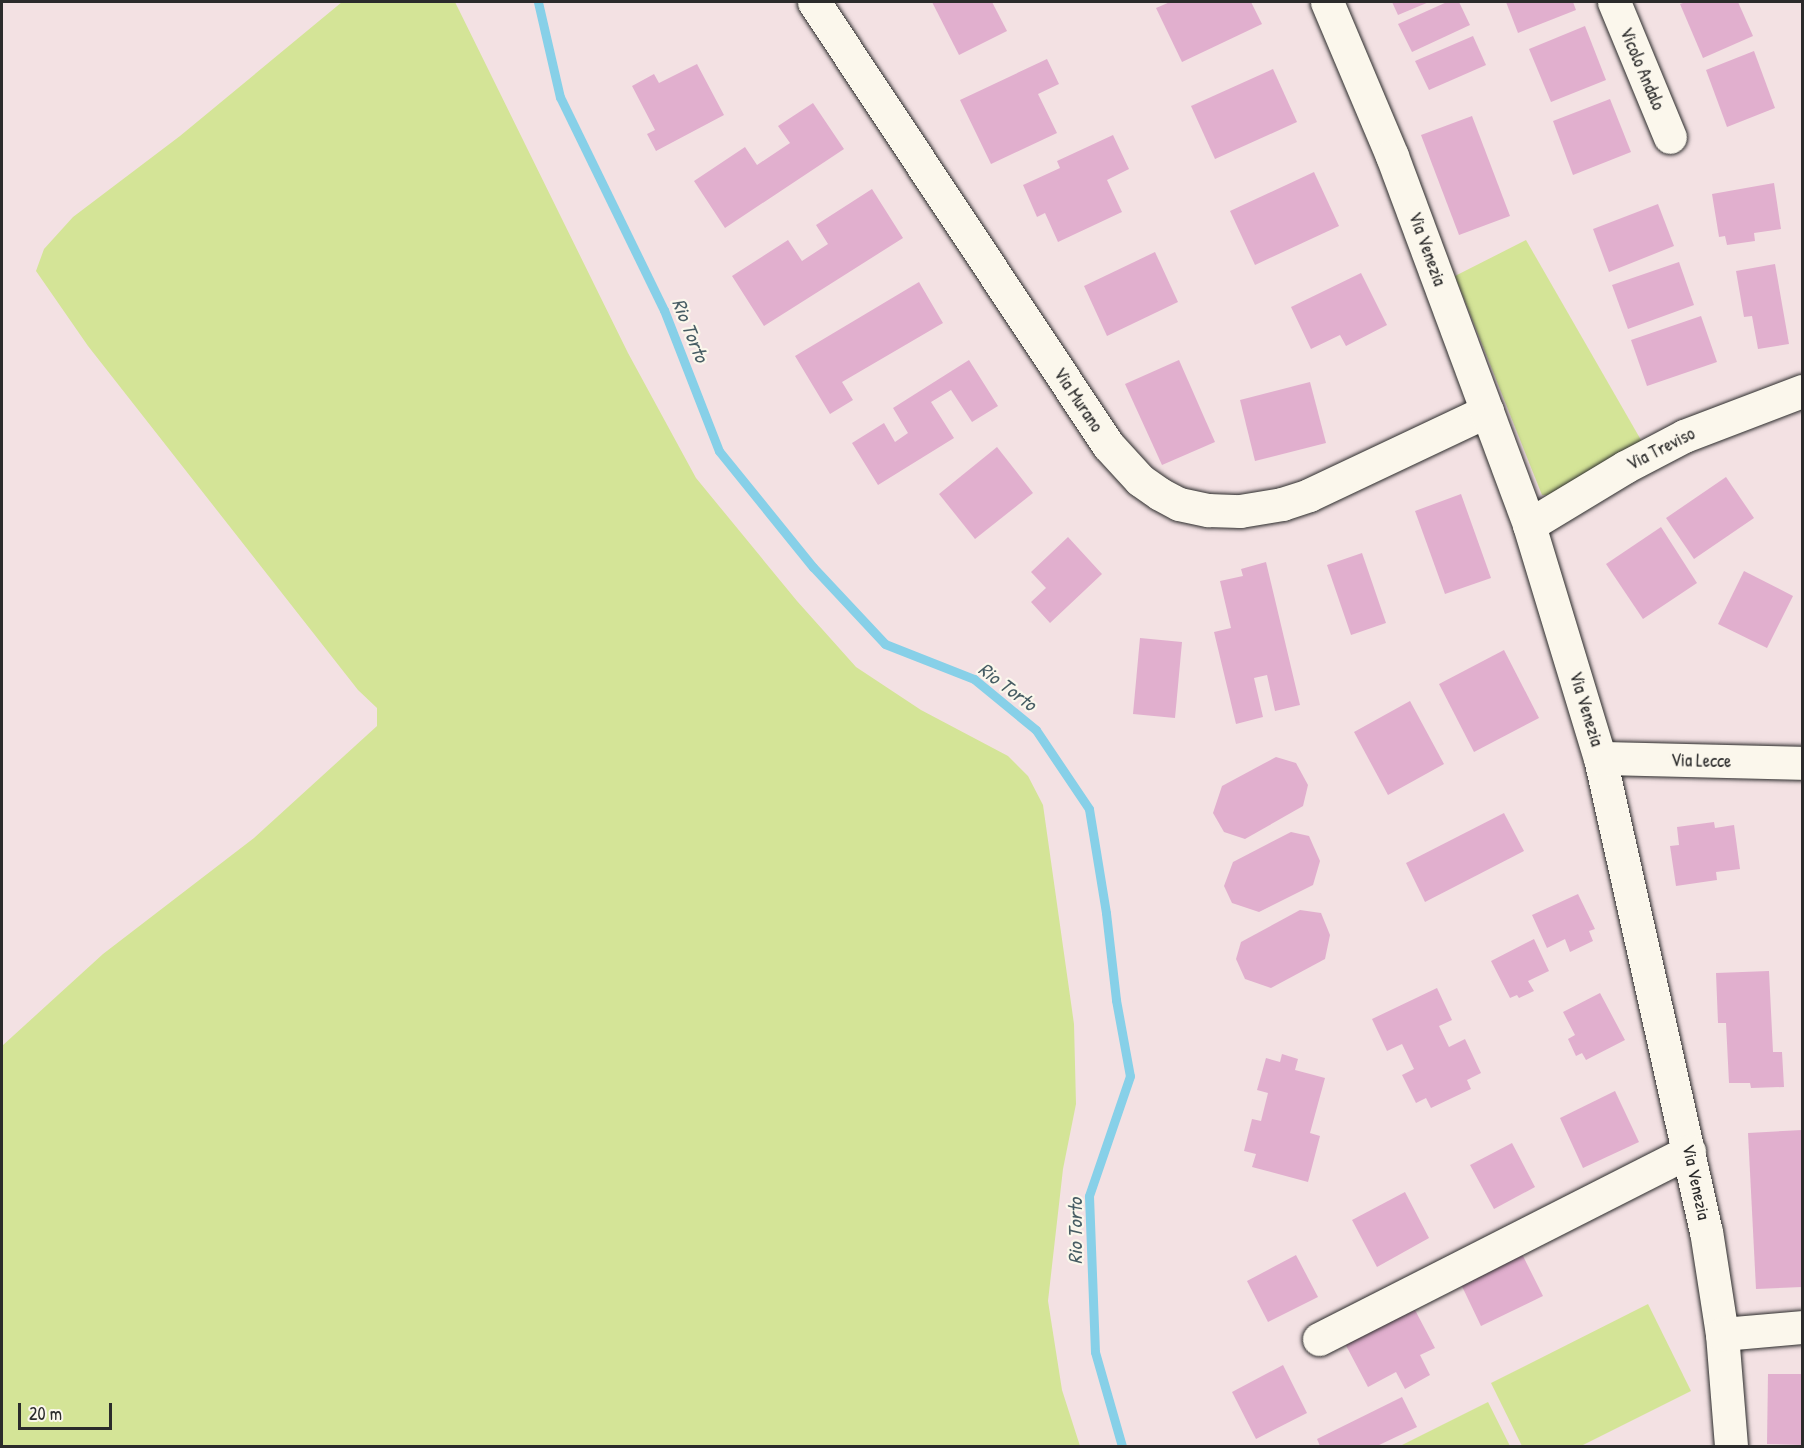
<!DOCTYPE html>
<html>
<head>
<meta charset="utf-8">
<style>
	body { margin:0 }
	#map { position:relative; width:1804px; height:1448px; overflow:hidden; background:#f3e1e3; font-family:"Patrick Hand",sans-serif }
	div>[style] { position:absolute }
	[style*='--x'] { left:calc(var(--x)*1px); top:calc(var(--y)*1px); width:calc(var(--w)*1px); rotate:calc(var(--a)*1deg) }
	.green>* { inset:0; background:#d4e497 }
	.stream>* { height:9px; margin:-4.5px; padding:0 4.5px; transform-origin:4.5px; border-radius:4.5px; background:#87d0e8 }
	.building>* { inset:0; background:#e1afce }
	.roads { filter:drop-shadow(0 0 2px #2b2b2b) drop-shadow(0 0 2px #2b2b2b) }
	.street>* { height:33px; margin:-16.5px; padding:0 16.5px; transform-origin:16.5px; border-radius:16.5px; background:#fbf7ec }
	span { translate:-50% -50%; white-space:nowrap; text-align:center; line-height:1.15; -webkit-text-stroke:4.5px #fbf7ec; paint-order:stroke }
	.street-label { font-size:18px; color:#2b2b2b }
	.water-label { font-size:20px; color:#475d64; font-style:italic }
	.frame { position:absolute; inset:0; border:3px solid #2b2b2b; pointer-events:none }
	.scale { position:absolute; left:18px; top:1403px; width:94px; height:27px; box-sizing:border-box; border:3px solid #2b2b2b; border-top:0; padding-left:8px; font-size:18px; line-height:21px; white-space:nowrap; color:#2b2b2b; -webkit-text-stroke:4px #fbf7ec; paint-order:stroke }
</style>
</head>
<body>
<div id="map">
	<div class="green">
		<i style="clip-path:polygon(342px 2px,455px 2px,628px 353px,696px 478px,797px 601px,856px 667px,921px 710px,1008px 756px,1028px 776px,1043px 805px,1074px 1024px,1076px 1104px,1063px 1169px,1048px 1301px,1062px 1390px,1080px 1446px,2px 1446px,2px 1046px,103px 954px,254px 838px,377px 726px,377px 708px,358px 690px,88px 346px,36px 271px,44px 249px,73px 217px,180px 136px)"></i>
		<i style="clip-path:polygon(1526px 240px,1645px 447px,1556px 496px,1542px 495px,1455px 276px)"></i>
		<i style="clip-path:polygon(1648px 1304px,1691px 1391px,1581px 1446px,1522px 1446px,1491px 1383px)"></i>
		<i style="clip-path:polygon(1488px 1402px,1510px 1446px,1400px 1446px)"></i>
	</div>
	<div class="stream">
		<i style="--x:538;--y:2;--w:98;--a:77"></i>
		<i style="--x:560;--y:97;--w:237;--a:64"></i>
		<i style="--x:664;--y:310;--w:151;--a:68.7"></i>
		<i style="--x:719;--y:451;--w:149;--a:51"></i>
		<i style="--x:813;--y:567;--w:105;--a:46.9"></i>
		<i style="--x:885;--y:644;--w:96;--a:21.5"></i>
		<i style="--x:974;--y:679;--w:80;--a:39.4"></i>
		<i style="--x:1036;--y:730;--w:95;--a:56.1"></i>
		<i style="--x:1089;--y:809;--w:105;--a:80.7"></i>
		<i style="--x:1106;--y:913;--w:88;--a:83.4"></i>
		<i style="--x:1116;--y:1000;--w:77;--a:79.6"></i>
		<i style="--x:1130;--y:1076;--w:127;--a:108.9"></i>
		<i style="--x:1089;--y:1196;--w:156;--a:87.8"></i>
		<i style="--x:1095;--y:1352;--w:98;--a:74"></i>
	</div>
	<div class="building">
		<i style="clip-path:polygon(932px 2px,992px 2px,1007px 31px,959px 55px)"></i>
		<i style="clip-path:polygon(1170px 2px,1251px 2px,1262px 24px,1182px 62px,1156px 8px)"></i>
		<i style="clip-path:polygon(1392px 2px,1429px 2px,1398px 15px)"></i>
		<i style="clip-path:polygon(1447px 2px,1459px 2px,1470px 25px,1412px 52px,1398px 24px)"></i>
		<i style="clip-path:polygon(1506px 2px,1573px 2px,1576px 10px,1518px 33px)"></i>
		<i style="clip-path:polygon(1686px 2px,1738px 2px,1753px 36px,1703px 58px,1680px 4px)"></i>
		<i style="clip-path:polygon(1585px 26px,1606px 80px,1551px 102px,1529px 49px)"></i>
		<i style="clip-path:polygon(1473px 36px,1486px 65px,1429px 90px,1415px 61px)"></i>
		<i style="clip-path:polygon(1754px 51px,1775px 108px,1727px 127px,1706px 70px)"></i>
		<i style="clip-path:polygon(1047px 59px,1059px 84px,1038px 94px,1057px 133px,991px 164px,960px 100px)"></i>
		<i style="clip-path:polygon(697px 64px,724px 115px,656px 151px,647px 134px,655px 130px,632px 86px,654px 74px,659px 83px)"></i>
		<i style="clip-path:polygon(1273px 69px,1297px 122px,1215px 159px,1191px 106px)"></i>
		<i style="clip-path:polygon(1610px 99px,1631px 152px,1573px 175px,1553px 121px)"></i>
		<i style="clip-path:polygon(813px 103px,844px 149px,725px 228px,694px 181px,745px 147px,757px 165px,790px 143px,778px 126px)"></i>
		<i style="clip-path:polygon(1472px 116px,1510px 216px,1459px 235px,1421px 135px)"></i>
		<i style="clip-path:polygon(1113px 135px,1129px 169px,1107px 180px,1122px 212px,1058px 242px,1045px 213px,1037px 217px,1023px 185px,1060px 168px,1057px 161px)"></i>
		<i style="clip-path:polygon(1314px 172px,1339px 226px,1255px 265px,1230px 211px)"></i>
		<i style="clip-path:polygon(1774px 183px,1781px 229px,1754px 233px,1755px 241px,1727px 245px,1725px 236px,1719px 237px,1712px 194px)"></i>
		<i style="clip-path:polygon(872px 189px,903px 238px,764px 326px,732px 276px,788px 240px,802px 261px,828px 244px,816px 225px)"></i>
		<i style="clip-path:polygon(1658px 204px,1674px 246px,1609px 272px,1593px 229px)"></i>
		<i style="clip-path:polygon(1155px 252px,1178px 302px,1107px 336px,1084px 286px)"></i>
		<i style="clip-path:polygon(1679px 262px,1694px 305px,1628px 329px,1612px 285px)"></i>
		<i style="clip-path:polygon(1775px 264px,1789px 344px,1758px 349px,1752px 316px,1744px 317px,1736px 271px)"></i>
		<i style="clip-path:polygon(1361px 273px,1387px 325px,1346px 346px,1340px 335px,1311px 349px,1291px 307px)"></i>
		<i style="clip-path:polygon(919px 282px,943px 323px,842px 382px,853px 400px,830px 414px,795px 356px)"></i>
		<i style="clip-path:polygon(1701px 316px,1717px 362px,1647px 386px,1631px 340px)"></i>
		<i style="clip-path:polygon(969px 360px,998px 406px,972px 422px,951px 390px,931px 402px,954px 438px,878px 485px,852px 443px,884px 423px,895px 442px,908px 433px,893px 408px)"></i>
		<i style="clip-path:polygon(1179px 360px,1215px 442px,1162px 465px,1125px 384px)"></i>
		<i style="clip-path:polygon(1310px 382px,1326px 443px,1255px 461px,1240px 400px)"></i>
		<i style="clip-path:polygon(997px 447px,1033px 493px,975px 539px,939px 494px)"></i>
		<i style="clip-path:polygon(1726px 477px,1754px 518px,1694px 559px,1666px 518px)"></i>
		<i style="clip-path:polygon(1461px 494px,1491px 578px,1445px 594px,1415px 511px)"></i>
		<i style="clip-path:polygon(1661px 527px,1697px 583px,1643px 619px,1606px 564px)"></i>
		<i style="clip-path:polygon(1068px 537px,1102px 574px,1050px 623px,1031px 602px,1046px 588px,1031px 572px)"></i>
		<i style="clip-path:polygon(1362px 553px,1386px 623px,1351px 635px,1327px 565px)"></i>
		<i style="clip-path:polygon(1266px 562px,1300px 705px,1275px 711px,1267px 675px,1254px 678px,1263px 717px,1236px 724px,1214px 632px,1231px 628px,1220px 581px,1243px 576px,1241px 569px)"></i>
		<i style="clip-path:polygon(1744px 571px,1793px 596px,1767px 648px,1718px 624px)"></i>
		<i style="clip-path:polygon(1140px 638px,1182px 642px,1175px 718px,1133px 714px)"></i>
		<i style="clip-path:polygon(1504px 650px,1539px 718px,1474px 752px,1439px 684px)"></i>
		<i style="clip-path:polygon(1410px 701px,1444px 764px,1388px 795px,1354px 732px)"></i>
		<i style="clip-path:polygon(1276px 757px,1296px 763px,1308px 785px,1303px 806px,1245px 839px,1224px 832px,1213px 813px,1222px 786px)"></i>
		<i style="clip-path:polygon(1504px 813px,1524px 851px,1425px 902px,1406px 863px)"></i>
		<i style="clip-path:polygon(1714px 822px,1715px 828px,1734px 825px,1740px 869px,1716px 872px,1717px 880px,1676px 886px,1670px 846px,1679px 845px,1677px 827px)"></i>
		<i style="clip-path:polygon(1291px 832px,1309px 836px,1320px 861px,1313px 885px,1259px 912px,1232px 903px,1224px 886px,1233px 862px)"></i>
		<i style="clip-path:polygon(1578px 894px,1595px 929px,1589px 931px,1593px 941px,1570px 952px,1565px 939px,1547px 948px,1532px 915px)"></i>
		<i style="clip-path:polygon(1300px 910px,1321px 913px,1330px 935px,1325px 959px,1271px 988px,1245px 979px,1236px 959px,1241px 942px)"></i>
		<i style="clip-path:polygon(1534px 939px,1549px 971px,1528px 981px,1534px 991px,1519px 998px,1517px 995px,1510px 998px,1491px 961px)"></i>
		<i style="clip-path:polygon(1769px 971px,1773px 1052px,1782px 1052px,1784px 1087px,1751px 1088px,1750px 1083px,1729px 1083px,1726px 1023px,1718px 1023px,1716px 973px)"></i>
		<i style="clip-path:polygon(1437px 988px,1452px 1020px,1439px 1026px,1449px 1047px,1465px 1039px,1481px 1073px,1467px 1080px,1471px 1089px,1431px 1108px,1426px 1098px,1416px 1103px,1402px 1075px,1414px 1069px,1402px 1044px,1387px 1051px,1372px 1019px)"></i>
		<i style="clip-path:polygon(1600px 993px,1625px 1040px,1586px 1060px,1582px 1053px,1576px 1056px,1568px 1039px,1575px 1035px,1563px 1012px)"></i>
		<i style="clip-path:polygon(1282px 1054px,1298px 1059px,1295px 1070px,1325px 1078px,1310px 1133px,1320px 1136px,1308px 1182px,1252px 1167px,1256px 1154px,1244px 1151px,1252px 1119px,1261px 1121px,1268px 1093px,1257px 1090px,1266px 1058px,1280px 1062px)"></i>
		<i style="clip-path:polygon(1615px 1091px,1639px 1142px,1583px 1168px,1560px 1118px)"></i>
		<i style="clip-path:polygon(1802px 1130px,1802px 1287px,1756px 1289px,1748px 1133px)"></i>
		<i style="clip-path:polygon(1512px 1143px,1535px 1187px,1494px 1209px,1470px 1165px)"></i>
		<i style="clip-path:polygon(1405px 1192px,1429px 1238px,1377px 1267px,1352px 1220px)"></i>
		<i style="clip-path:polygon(1519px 1248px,1543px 1296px,1481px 1326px,1458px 1278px)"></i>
		<i style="clip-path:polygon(1296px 1255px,1318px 1297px,1268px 1322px,1247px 1281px)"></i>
		<i style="clip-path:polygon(1399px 1308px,1403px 1316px,1415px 1310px,1435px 1348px,1420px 1355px,1430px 1375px,1405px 1389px,1396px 1372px,1368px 1387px,1342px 1338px)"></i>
		<i style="clip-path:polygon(1283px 1365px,1307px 1413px,1256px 1439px,1232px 1392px)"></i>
		<i style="clip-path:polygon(1768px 1374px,1802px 1374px,1802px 1445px,1767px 1444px)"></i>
		<i style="clip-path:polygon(1402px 1397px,1417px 1427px,1377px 1446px,1320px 1446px,1317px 1439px)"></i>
	</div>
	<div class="roads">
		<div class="street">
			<i style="--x:814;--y:2;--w:532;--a:56.43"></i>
			<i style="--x:1108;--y:445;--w:47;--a:47.6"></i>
			<i style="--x:1140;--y:480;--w:24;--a:35"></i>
			<i style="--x:1160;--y:494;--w:21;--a:28"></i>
			<i style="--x:1179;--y:504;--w:30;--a:12"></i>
			<i style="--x:1208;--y:510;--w:32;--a:2"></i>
			<i style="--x:1240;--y:511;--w:43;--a:-9.5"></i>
			<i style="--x:1282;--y:504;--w:28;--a:-18"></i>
			<i style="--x:1309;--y:495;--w:197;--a:-25.3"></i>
			<i style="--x:1327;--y:2;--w:167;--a:67.1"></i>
			<i style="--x:1392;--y:156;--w:394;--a:69.6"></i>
			<i style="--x:1529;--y:525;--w:244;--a:73.1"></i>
			<i style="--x:1600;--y:758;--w:485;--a:77.4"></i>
			<i style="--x:1706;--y:1231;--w:104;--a:81.2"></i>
			<i style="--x:1722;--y:1334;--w:112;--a:85.4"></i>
			<i style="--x:1614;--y:2;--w:146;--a:67.5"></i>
			<i style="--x:1529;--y:525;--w:112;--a:-31.1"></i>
			<i style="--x:1625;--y:467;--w:67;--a:-27.7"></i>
			<i style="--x:1684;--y:436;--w:126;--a:-20.9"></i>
			<i style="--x:1600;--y:758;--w:202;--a:1.4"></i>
			<i style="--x:1722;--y:1334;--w:80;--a:-5"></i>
			<i style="--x:1319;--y:1339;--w:415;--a:-26.9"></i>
		</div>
	</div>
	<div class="street-label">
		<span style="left:1642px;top:69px;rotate:67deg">Vicolo Andalo</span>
		<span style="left:1427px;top:249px;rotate:70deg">Via Venezia</span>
		<span style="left:1078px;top:400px;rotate:56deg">Via Murano</span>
		<span style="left:1661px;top:449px;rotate:-27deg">Via Treviso</span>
		<span style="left:1586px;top:709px;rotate:73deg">Via Venezia</span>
		<span style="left:1701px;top:761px;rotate:1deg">Via Lecce</span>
		<span style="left:1696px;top:1182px;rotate:78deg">Via Venezia</span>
	</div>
	<div class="water-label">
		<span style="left:691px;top:330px;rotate:68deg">Rio Torto</span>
		<span style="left:1008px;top:686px;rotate:37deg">Rio Torto</span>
		<span style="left:1074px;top:1231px;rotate:-90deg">Rio Torto</span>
	</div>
	<div class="frame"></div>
	<div class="scale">20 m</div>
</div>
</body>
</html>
